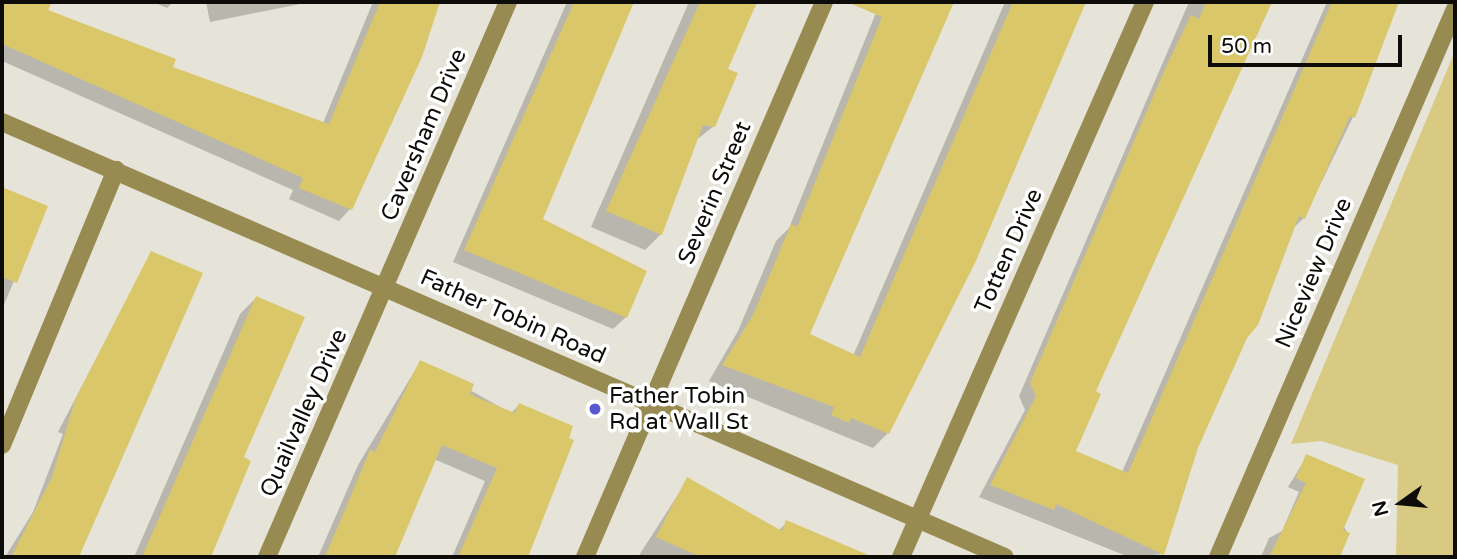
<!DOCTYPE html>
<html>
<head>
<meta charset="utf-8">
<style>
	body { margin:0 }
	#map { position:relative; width:1457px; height:559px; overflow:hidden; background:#e6e4d9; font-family:"Varela Round",sans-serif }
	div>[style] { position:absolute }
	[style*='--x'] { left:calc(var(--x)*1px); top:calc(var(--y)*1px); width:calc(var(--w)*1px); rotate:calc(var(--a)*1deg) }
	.green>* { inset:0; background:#d9ca83 }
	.shadow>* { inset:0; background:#0003 }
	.building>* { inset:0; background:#dac76a }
	.minor>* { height:18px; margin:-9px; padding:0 9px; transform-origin:9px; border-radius:9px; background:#988b51 }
	.tertiary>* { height:18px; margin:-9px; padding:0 9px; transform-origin:9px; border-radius:9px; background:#988b51 }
	.dots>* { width:19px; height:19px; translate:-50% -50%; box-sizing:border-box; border:4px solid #fff; border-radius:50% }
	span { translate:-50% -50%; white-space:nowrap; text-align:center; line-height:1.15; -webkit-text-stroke:7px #fff; paint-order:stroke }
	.street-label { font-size:23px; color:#0d0c09 }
	.poi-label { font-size:23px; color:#0d0c09 }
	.left { translate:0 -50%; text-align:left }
	.frame { position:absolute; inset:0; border:4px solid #0d0c09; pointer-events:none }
	.north { position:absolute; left:1366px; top:468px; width:70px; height:70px; -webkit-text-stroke:5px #fff; paint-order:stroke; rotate:255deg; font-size:19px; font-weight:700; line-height:28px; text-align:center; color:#0d0c09 }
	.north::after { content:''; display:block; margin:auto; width:24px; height:32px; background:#0d0c09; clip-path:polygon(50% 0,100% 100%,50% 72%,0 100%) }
	.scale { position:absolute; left:1208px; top:35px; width:194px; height:32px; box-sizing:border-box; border:4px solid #0d0c09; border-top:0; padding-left:9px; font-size:21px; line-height:24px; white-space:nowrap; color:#0d0c09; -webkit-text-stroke:5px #fff; paint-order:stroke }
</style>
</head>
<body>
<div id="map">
	<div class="green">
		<i style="clip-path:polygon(1455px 51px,1455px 557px,1396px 557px,1398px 465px,1321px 441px,1291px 444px)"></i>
	</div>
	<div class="shadow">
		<i style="clip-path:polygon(2px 2px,30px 2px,171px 68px,323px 123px,373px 2px,440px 2px,350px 209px,339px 221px,289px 199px,293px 190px,2px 61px)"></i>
		<i style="clip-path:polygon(153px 2px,173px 2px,167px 8px)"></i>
		<i style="clip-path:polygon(206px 2px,310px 2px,210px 22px)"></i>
		<i style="clip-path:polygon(567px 2px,630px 2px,540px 220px,626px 317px,613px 329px,453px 262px)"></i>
		<i style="clip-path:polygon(689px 2px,757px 2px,726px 70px,714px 126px,695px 141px,661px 234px,645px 250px,591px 227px)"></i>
		<i style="clip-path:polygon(887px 2px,952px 2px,808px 335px,853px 356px,1005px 2px,1083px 2px,974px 263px,888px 433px,873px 448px,709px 381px,738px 331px,776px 241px,789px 228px,875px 15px)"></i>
		<i style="clip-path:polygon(1189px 2px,1269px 2px,1093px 392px,1074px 451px,1122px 472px,1327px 2px,1395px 2px,1353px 117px,1304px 218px,1291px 230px,1197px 447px,1163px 554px,1129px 557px,979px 497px,1025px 410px,1019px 396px)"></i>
		<i style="clip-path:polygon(2px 189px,46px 207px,2px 309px)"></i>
		<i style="clip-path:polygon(151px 253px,200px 274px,73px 557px,5px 557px,33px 512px,63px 434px,58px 432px)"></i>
		<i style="clip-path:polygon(256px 298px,241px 458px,249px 462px,209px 557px,134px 557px,240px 314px)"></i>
		<i style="clip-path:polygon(420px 362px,511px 413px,519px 405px,541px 524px,527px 557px,452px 557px,485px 481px,434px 459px,392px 557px,318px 557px,358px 465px)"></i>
		<i style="clip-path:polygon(1307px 456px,1348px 534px,1338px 557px,1261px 557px,1269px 538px,1282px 531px,1299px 492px,1288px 487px)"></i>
		<i style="clip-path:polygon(688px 479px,778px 531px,787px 522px,839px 544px,834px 557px,638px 557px)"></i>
	</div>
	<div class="building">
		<i style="clip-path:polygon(2px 2px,52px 2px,48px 10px,176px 59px,173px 67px,329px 124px,380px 2px,440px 2px,422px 57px,352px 210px,299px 188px,303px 178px,2px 44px)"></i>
		<i style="clip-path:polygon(574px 2px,634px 2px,543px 219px,647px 271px,627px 318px,464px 250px)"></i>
		<i style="clip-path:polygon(700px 2px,757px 2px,728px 69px,738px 73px,715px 127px,703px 125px,662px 235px,606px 211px)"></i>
		<i style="clip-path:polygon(847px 2px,954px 2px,810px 334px,860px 357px,1013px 2px,1086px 2px,975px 263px,889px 434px,851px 418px,849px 423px,831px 415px,834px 407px,722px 365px,753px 315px,791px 224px,797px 227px,882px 17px)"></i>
		<i style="clip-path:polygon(1206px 2px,1272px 2px,1096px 391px,1101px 394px,1076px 451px,1128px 473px,1332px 2px,1399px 2px,1355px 118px,1350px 116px,1305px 219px,1299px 216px,1258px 325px,1247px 338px,1198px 448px,1164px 555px,1056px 504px,1054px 510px,990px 485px,1036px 396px,1030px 383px,1165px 69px,1191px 15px,1199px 19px)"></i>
		<i style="clip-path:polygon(2px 187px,48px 206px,17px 283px,2px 277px)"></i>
		<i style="clip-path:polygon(151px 251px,203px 273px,79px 557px,11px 557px,52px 477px,75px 400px)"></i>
		<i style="clip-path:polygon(256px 296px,305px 317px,244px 457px,251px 461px,211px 557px,142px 557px)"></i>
		<i style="clip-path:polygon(420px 360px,474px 384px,470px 394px,476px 397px,515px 413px,519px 403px,573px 426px,569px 438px,574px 440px,528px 557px,458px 557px,497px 468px,442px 445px,395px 557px,325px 557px,370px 450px,375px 452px)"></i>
		<i style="clip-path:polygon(1306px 454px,1365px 479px,1343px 530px,1350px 533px,1340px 557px,1269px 557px,1306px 483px,1296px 478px)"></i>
		<i style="clip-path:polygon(687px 477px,782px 531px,786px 520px,873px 557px,701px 557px,656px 537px)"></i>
	</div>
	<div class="minor">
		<i style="--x:2;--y:445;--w:298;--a:-67.5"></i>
		<i style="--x:267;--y:557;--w:605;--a:-66.53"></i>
		<i style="--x:585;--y:557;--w:604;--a:-66.7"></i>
		<i style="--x:901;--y:557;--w:606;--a:-66.27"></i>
		<i style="--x:1218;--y:557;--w:597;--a:-66.61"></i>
	</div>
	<div class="tertiary">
		<i style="--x:2;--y:122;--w:1093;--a:23.45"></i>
	</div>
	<div class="dots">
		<i style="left:595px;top:409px;background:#5758cf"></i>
	</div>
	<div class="street-label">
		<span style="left:424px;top:135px;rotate:-67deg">Caversham Drive</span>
		<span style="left:715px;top:193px;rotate:-67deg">Severin Street</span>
		<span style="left:1009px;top:251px;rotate:-66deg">Totten Drive</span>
		<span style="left:1314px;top:273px;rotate:-67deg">Niceview Drive</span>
		<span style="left:513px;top:317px;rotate:24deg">Father Tobin Road</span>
		<span style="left:304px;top:413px;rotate:-66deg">Quailvalley Drive</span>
	</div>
	<div class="poi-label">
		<span class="left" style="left:609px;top:409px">Father Tobin<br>Rd at Wall St</span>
	</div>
	<div class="frame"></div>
	<div class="north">N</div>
	<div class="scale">50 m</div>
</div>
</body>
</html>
